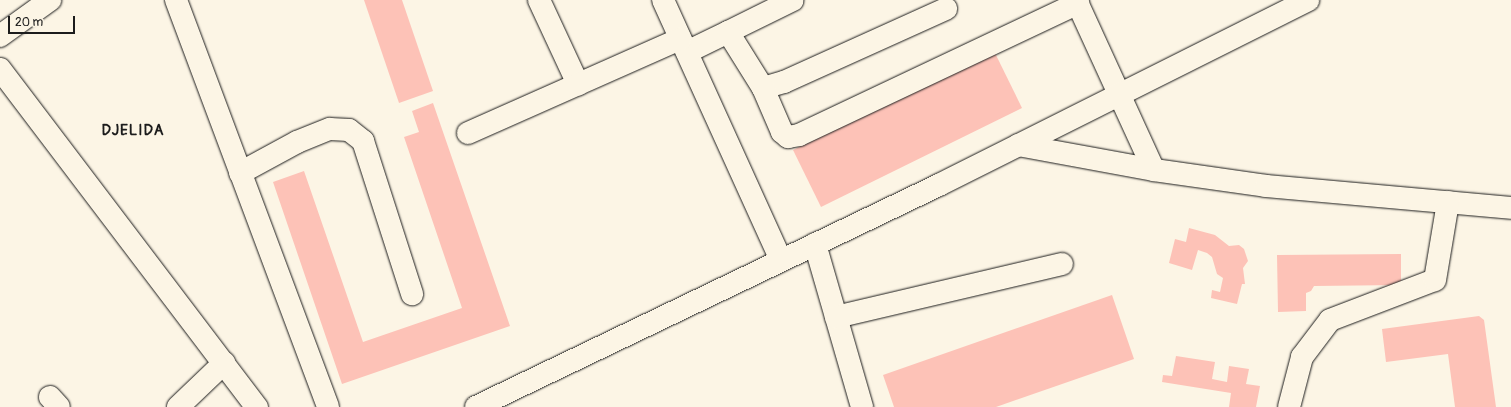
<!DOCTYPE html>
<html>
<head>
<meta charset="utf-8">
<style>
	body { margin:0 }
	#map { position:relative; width:1511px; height:407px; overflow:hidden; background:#fcf5e5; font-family:Pangolin,sans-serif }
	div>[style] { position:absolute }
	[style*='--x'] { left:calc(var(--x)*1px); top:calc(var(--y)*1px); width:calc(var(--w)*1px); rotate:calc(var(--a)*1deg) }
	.building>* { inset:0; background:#fdc2b7 }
	.roads { filter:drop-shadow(0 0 1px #1c1c1c) drop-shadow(0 0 1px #1c1c1c) }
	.minor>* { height:22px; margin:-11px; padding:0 11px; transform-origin:11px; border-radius:11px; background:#fcf5e5 }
	.major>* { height:22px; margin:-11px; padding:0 11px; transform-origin:11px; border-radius:11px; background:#fcf5e5 }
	span { translate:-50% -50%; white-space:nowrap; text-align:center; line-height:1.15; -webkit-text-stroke:3px #fcf5e5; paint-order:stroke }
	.district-label { font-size:15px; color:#1c1c1c; font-weight:700; letter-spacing:1px }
	.scale { position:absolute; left:8px; top:16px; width:67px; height:18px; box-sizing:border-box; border:2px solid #1c1c1c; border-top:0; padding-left:5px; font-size:12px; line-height:14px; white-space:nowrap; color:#1c1c1c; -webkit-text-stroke:3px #fcf5e5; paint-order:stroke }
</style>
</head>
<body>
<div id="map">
	<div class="building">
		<i style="clip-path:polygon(364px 0,402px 0,433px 91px,399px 103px)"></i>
		<i style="clip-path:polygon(994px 51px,1022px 108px,821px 207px,793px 150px)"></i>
		<i style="clip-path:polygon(433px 103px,510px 326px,342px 384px,273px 182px,304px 171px,363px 342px,462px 308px,404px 137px,419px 132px,412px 111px)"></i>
		<i style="clip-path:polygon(1189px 228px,1215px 235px,1229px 246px,1239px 245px,1244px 249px,1248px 261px,1243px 268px,1245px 284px,1242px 284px,1237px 304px,1211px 298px,1212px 290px,1220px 292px,1223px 278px,1217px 274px,1212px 257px,1207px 253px,1198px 250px,1192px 270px,1169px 263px,1175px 239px,1186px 242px)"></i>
		<i style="clip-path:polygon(1401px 254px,1401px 285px,1314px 286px,1311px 291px,1306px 293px,1306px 311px,1278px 312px,1277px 255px)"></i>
		<i style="clip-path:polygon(1112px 295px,1134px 359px,996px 407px,894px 407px,883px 375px)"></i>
		<i style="clip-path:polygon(1479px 316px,1484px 320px,1496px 407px,1455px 407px,1448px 354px,1386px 362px,1382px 329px)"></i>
		<i style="clip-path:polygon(1176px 356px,1215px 362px,1212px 379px,1227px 382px,1229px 366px,1249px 369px,1246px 384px,1260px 386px,1256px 407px,1229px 407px,1231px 393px,1162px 382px,1163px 375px,1172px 376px)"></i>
	</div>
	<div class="roads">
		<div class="minor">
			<i style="--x:176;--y:0;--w:434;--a:69.5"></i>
			<i style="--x:539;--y:0;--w:93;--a:65.1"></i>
			<i style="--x:663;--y:0;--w:286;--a:65.6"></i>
			<i style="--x:1076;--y:0;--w:187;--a:65.4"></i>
			<i style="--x:728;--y:32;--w:72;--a:-26.2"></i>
			<i style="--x:0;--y:36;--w:62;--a:-35.8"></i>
			<i style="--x:687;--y:52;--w:46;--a:-26"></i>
			<i style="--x:728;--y:32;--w:66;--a:58"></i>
			<i style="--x:763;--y:88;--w:22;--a:-16"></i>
			<i style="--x:784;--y:82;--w:178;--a:-24.3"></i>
			<i style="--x:763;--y:88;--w:48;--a:66.6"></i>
			<i style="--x:782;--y:132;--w:8;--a:40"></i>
			<i style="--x:788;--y:137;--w:11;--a:-10"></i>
			<i style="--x:799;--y:135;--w:309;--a:-25.3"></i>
			<i style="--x:468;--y:133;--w:232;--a:-23.9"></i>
			<i style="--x:1018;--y:145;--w:138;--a:10.4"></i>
			<i style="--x:1154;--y:170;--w:113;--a:8.1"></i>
			<i style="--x:1266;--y:186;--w:246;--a:5.1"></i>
			<i style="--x:240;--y:173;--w:65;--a:-28.5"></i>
			<i style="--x:297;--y:142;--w:35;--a:-22"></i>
			<i style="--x:330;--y:129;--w:19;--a:3"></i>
			<i style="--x:349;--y:130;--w:18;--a:38"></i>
			<i style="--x:363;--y:141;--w:161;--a:72.2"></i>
			<i style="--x:815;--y:244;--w:170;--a:73.9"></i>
			<i style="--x:836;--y:317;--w:232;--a:-13.2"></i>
			<i style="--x:50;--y:397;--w:13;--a:48"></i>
			<i style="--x:178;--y:407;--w:64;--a:-43.7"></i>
			<i style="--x:476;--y:407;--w:513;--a:-25.62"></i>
			<i style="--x:939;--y:185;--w:413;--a:-26.6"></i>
			<i style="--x:1289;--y:407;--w:52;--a:-75.4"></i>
			<i style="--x:1302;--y:357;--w:46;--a:-52.9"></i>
			<i style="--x:1330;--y:320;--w:112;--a:-20.9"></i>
			<i style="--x:1435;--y:280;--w:79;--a:-80.5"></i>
		</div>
		<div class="major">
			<i style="--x:0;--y:69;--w:425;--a:52.8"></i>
		</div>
	</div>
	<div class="district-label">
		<span style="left:133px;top:131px">DJELIDA</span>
	</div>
	<div class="scale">20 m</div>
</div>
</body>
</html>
